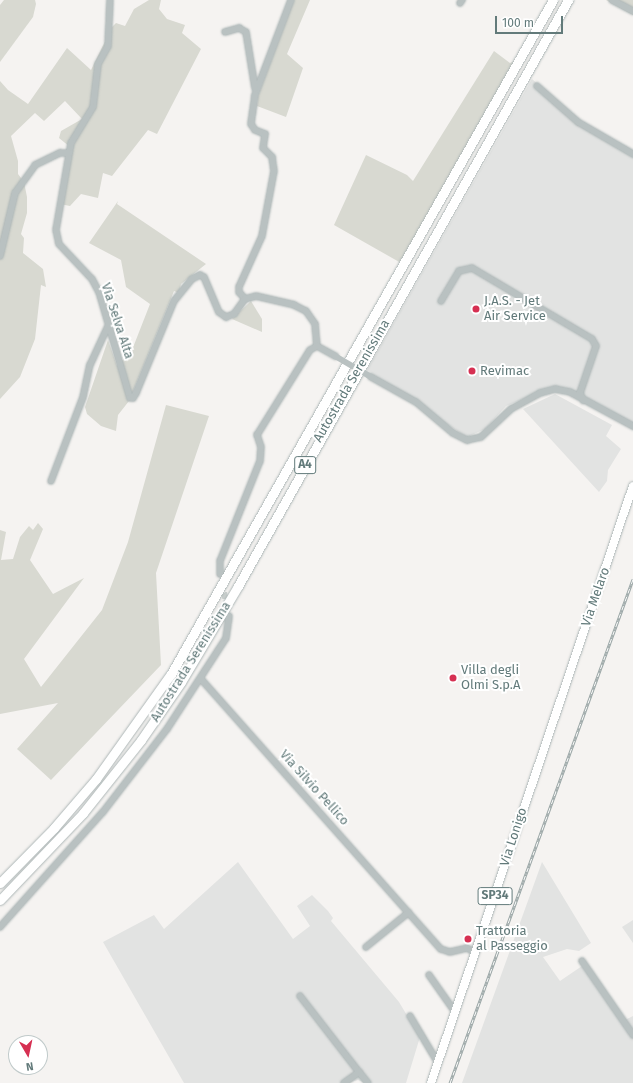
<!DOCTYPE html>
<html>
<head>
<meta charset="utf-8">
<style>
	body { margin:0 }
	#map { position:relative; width:633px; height:1083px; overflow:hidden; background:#f5f3f1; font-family:"Fira Sans",sans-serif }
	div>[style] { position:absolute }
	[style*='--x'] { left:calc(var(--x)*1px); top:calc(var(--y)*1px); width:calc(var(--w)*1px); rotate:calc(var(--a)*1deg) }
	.built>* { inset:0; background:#e2e3e2 }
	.green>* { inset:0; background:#d8d9d1 }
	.minor-tunnel>* { height:6px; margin-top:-3px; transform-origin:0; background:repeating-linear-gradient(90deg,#c9cfcd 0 6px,transparent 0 9px) }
	.roads { filter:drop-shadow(0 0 1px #adb6b6) drop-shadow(0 0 1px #adb6b6) }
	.minor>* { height:6px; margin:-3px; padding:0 3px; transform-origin:3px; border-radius:3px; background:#b9c1c1 }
	.major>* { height:8px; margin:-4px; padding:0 4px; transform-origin:4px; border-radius:4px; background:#fff }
	.highway>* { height:9px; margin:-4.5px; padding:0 4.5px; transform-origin:4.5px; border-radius:4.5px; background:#fff }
	.rail>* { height:3px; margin-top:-1.5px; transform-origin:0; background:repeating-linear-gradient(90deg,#fff 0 4.5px,#9aa6a6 0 9px); box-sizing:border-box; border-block:1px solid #9aa6a6 }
	.minor-bridge>* { height:6px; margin:-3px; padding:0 3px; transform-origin:3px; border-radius:3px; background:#b9c1c1 }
	.dots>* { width:11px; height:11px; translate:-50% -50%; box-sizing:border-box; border:2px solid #fff; border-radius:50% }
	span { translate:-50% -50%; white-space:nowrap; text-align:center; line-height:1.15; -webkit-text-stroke:4px #fff; paint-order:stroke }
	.shield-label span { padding:1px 3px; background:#fff; border:1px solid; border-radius:3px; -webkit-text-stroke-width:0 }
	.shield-label { font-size:12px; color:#627a7a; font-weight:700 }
	.poi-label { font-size:13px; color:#627a7a }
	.left { translate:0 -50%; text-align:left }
	.street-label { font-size:13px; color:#627a7a }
	.north { position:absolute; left:8px; top:1035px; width:40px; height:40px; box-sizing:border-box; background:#fff; border:1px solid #c0caca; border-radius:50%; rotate:171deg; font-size:11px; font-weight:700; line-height:16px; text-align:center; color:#627a7a }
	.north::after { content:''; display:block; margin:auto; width:14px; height:18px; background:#d63052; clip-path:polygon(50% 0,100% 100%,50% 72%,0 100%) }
	.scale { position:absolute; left:495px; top:16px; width:68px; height:18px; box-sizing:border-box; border:2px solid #627a7a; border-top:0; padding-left:5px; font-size:12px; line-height:14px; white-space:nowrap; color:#627a7a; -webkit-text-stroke:3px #fff; paint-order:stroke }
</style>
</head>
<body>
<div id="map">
	<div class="built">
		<i style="clip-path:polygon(532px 79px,568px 111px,633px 157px,633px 423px,562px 388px,553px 386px,506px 406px,485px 429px,467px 437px,366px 372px)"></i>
		<i style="clip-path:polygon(555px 394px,612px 425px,606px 436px,621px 449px,608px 470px,607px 481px,599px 492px,523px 409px)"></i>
		<i style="clip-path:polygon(238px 862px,293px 939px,310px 926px,297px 906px,312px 895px,328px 911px,333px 918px,331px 921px,399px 1002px,420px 1037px,406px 1083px,365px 1083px,358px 1080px,348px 1083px,184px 1083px,103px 942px,154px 915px,164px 929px)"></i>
		<i style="clip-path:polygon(542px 862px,591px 943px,579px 951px,567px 949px,543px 957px,560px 981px,582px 966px,621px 1022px,633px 1016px,633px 1083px,462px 1083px)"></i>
		<i style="clip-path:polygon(633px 920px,633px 943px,622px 927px)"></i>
	</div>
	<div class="green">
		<i style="clip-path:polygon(4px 0,35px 0,36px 4px,33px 17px,0 62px,0 5px)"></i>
		<i style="clip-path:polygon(149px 0,161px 0,159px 9px,167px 19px,185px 25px,182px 33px,201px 49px,157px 134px,148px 130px,112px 176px,103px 173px,98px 198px,81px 194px,70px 206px,60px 204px,70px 147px,59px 138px,61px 131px,82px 119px,65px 101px,44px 121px,35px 113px,11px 136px,18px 161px,18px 174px,24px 182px,27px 197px,27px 213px,21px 234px,24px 238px,23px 253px,43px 269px,46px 287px,41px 285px,35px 339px,20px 377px,0 399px,0 81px,8px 90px,28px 104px,67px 48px,91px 70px,112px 27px,116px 23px,125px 26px,134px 9px)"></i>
		<i style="clip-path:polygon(294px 0,310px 0,287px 54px,303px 68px,286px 117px,257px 106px,258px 96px)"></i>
		<i style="clip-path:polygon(606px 0,633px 0,633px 15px)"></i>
		<i style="clip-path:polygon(494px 51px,510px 63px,516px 60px,401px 263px,334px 225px,366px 155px,407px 175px,413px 181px)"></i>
		<i style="clip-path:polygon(118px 201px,117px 204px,206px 264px,181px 284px,179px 293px,174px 291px,129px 401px,118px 415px,116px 431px,101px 426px,87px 414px,85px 407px,108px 340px,117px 366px,132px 350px,150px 304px,126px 287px,121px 260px,89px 243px)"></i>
		<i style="clip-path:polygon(251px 301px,262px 319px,262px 332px,232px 319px)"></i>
		<i style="clip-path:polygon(166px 405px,209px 416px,156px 573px,161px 665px,51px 780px,17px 749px,58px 703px,0 714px,0 530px,6px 532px,1px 560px,13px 559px,20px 537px,29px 526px,33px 530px,38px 523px,43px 529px,30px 560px,53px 594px,84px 578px,24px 659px,41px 687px,102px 610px,128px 542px)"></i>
	</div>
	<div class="minor-tunnel">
		<i style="--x:222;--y:584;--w:23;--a:77"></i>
	</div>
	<div class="roads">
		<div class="minor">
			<i style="--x:110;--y:0;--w:46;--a:92.5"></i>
			<i style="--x:108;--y:46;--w:21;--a:119"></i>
			<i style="--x:98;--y:64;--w:43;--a:96.6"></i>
			<i style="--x:93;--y:107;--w:42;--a:121.4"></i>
			<i style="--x:71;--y:143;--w:88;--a:99.8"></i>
			<i style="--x:56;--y:230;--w:14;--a:78"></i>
			<i style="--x:59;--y:244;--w:48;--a:46.7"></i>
			<i style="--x:92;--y:279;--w:15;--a:62"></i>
			<i style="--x:99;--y:292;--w:110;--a:73.7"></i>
			<i style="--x:130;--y:398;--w:3;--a:0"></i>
			<i style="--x:133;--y:398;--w:6;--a:-59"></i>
			<i style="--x:136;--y:393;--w:100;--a:-67.6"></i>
			<i style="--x:174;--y:301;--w:28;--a:-51"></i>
			<i style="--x:192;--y:279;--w:9;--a:-27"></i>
			<i style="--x:200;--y:275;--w:4;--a:27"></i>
			<i style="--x:204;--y:277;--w:38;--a:67"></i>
			<i style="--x:219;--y:312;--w:9;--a:36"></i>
			<i style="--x:226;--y:317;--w:9;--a:-21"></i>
			<i style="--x:234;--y:314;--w:19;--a:-54"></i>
			<i style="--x:291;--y:0;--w:102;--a:110.8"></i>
			<i style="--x:255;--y:95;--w:29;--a:98"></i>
			<i style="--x:251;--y:124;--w:7;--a:56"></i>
			<i style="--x:255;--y:130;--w:11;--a:22"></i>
			<i style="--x:265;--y:134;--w:14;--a:98"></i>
			<i style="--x:263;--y:148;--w:13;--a:45"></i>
			<i style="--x:272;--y:157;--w:14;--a:82"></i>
			<i style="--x:274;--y:171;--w:66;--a:100.5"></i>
			<i style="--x:262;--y:236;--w:56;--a:114.3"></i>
			<i style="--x:239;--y:287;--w:5;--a:90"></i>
			<i style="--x:239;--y:292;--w:9;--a:49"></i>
			<i style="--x:245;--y:299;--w:11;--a:-15"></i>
			<i style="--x:256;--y:296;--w:39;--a:13"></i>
			<i style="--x:294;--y:305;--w:13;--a:27"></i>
			<i style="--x:306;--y:311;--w:16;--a:55"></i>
			<i style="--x:315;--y:324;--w:22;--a:85"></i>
			<i style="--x:317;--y:346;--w:21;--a:29"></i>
			<i style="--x:612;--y:0;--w:24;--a:28"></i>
			<i style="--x:460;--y:3;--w:4;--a:-56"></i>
			<i style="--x:225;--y:32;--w:15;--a:-16"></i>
			<i style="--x:239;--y:28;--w:8;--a:30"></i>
			<i style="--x:246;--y:32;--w:57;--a:80.9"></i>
			<i style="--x:537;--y:86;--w:55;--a:41.3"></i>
			<i style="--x:578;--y:122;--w:64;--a:30.2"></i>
			<i style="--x:0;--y:256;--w:65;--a:-76.6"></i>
			<i style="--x:15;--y:193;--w:34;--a:-54"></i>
			<i style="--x:35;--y:165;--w:28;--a:-26"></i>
			<i style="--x:60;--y:153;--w:9;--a:0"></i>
			<i style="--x:441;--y:301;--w:35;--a:-59"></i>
			<i style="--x:459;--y:271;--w:13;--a:-13"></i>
			<i style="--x:472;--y:268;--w:139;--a:30.6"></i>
			<i style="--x:592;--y:339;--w:8;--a:60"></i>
			<i style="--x:596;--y:346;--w:50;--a:108.8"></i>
			<i style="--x:580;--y:393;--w:8;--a:67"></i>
			<i style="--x:371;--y:377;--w:51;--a:29.1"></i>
			<i style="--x:416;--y:402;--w:48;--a:40"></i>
			<i style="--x:453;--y:433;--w:16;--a:27"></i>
			<i style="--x:467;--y:440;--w:14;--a:-12"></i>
			<i style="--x:481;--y:437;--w:41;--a:-43"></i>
			<i style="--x:511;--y:409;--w:33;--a:-29"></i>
			<i style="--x:540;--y:393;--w:16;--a:-15"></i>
			<i style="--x:555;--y:389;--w:15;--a:11"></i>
			<i style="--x:570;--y:392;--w:72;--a:28.4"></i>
			<i style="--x:51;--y:481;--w:90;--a:-69.1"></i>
			<i style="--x:83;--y:397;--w:33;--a:-78"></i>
			<i style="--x:90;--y:365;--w:43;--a:-65.2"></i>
			<i style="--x:220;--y:574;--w:13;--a:-90"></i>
			<i style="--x:220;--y:561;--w:108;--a:-68.2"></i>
			<i style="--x:260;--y:461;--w:14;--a:-86"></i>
			<i style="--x:261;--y:447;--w:13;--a:-108"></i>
			<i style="--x:257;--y:435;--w:100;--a:-58.1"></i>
			<i style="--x:310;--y:350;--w:8;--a:-30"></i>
			<i style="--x:201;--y:679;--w:361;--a:48.4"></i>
			<i style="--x:441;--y:949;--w:9;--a:18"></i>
			<i style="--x:450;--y:952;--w:17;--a:-13"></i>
			<i style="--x:467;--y:948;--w:10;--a:29"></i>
			<i style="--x:0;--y:927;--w:154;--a:-48.2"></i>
			<i style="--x:103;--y:812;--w:105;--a:-52.4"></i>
			<i style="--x:167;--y:729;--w:108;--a:-57"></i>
			<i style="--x:226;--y:638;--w:22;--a:-82"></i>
			<i style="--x:366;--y:947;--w:55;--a:-39.1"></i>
			<i style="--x:582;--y:961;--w:90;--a:55.4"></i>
			<i style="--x:429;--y:975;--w:45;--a:54.9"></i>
			<i style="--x:300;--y:996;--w:96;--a:52.2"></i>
			<i style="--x:410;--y:1016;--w:55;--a:59.2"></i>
			<i style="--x:344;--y:1083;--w:19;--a:-36"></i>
			<i style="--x:359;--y:1072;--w:14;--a:51"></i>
		</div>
		<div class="major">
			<i style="--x:431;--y:1083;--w:630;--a:-71.31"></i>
		</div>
		<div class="highway">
			<i style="--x:0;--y:883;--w:77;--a:-45.5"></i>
			<i style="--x:54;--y:828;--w:65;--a:-49.4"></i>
			<i style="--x:96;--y:779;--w:129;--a:-54.5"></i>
			<i style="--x:171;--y:674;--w:775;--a:-60.46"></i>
			<i style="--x:0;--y:900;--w:120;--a:-46.3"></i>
			<i style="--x:83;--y:813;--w:93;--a:-51.5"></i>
			<i style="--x:141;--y:740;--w:70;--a:-55.4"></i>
			<i style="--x:181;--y:682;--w:112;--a:-59.3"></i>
			<i style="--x:238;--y:586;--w:673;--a:-60.61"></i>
		</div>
	</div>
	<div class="rail">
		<i style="--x:450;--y:1083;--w:536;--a:-70.04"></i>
	</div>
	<div class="minor-bridge">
		<i style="--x:335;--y:356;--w:42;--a:30.3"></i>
	</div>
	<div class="dots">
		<i style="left:476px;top:309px;background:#d63052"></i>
		<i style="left:472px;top:371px;background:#d63052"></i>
		<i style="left:453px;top:678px;background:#d63052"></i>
		<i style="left:468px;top:939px;background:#d63052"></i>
	</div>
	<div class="shield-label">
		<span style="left:305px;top:465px">A4</span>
		<span style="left:495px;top:896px">SP34</span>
	</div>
	<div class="poi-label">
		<span class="left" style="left:484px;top:309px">J.A.S. - Jet<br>Air Service</span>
		<span class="left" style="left:480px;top:371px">Revimac</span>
		<span class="left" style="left:461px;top:678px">Villa degli<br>Olmi S.p.A</span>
		<span class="left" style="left:476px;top:939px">Trattoria<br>al Passeggio</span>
	</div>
	<div class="street-label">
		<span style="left:117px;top:321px;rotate:72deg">Via Selva Alta</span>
		<span style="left:352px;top:381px;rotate:-60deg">Autostrada Serenissima</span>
		<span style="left:596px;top:597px;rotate:-71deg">Via Melaro</span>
		<span style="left:191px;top:662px;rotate:-58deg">Autostrada Serenissima</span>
		<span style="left:314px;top:788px;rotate:48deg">Via Silvio Pellico</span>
		<span style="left:514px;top:837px;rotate:-72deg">Via Lonigo</span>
	</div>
	<div class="north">N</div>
	<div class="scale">100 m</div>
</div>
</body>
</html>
